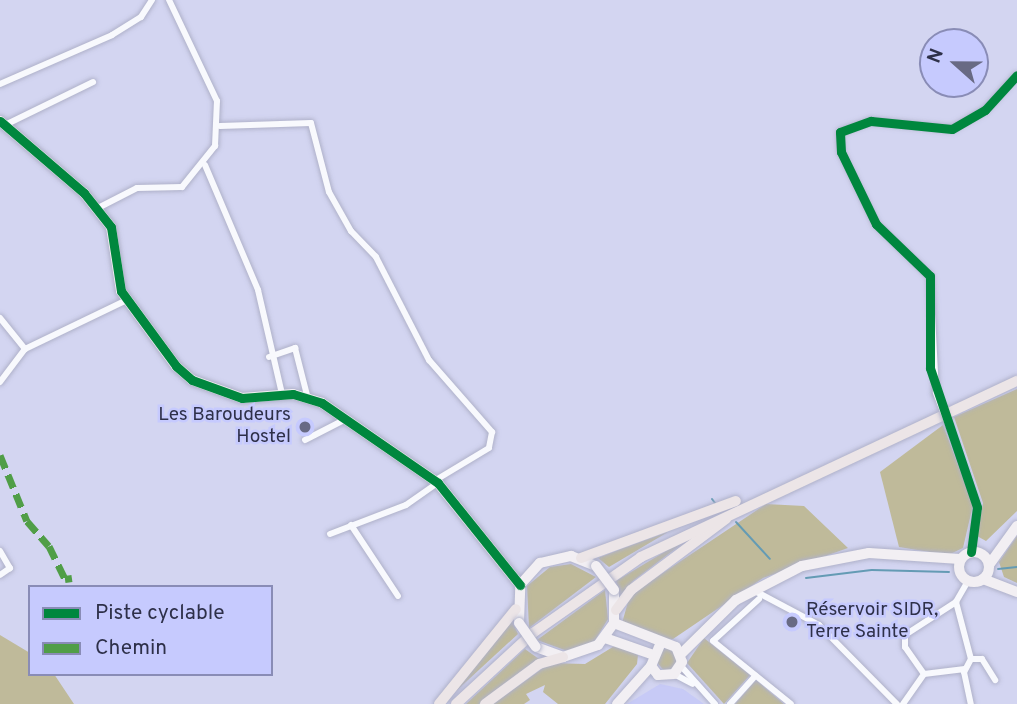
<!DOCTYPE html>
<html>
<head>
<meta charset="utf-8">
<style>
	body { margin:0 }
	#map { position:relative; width:1017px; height:704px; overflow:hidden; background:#d3d5f1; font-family:Overpass,sans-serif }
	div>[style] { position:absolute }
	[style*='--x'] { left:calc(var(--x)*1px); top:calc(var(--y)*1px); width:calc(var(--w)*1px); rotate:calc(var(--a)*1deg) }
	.built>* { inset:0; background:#c7caf6 }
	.green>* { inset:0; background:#bfba9a }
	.stream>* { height:2px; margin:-1px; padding:0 1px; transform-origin:1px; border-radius:1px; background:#649bb4 }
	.roads { filter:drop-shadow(0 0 2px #afb1c9) drop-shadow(0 0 2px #afb1c9) }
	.street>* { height:6px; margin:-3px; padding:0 3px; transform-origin:3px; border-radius:3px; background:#f8f9fd }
	.secondary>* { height:10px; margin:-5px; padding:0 5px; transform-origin:5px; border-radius:5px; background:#f2eff3 }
	.secondary>.ring { margin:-5px; padding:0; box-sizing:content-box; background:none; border:10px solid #f2eff3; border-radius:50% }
	.primary>* { height:10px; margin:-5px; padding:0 5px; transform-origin:5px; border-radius:5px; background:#ece5e7 }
	.bridges { filter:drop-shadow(0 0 2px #afb1c9) drop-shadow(0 0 2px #afb1c9) }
	.street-bridge>* { height:6px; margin:-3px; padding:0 3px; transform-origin:3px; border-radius:3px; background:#f8f9fd }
	.secondary-bridge>* { height:10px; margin:-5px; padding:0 5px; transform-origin:5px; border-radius:5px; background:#f2eff3 }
	.quiet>* { height:7px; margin-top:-3.5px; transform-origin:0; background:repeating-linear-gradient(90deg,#509e47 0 14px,transparent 0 21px) }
	.cycleway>* { height:9px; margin:-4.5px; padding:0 4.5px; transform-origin:4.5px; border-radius:4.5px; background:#00873e }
	.dots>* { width:19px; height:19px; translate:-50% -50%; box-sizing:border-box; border:4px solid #c6cafe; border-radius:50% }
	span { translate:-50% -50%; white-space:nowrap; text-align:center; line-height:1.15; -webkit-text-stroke:5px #c6cafe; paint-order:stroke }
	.poi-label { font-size:19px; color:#2e3049 }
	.right { translate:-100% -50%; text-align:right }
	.left { translate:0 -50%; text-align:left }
	.legend { position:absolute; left:28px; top:585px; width:245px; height:91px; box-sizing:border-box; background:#c6cafe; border:2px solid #898cb6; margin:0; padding:9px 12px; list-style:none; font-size:21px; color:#2e3049 }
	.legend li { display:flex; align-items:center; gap:14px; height:35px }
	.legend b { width:35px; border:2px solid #898cb6 }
	.north { position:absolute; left:919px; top:28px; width:70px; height:70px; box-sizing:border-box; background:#c6cafe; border:2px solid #898cb6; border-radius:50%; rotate:291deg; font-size:19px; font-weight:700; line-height:28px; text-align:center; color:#2e3049 }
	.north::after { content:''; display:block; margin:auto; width:24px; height:32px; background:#686a84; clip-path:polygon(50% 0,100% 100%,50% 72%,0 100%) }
</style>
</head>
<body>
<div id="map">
	<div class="built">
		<i style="clip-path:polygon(660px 684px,683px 689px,704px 704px,627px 704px)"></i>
	</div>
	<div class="green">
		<i style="clip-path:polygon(1017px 389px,1017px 511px,986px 541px,977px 536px,983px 503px,954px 417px)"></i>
		<i style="clip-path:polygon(943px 425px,973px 505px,963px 548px,948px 555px,899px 547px,880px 472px)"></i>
		<i style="clip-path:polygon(766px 504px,804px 506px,848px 548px,763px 578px,673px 639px,657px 640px,622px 623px,630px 595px)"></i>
		<i style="clip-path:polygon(668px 532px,609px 567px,598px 558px,621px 549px)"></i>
		<i style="clip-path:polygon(696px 533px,633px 581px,620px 596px,616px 581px)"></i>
		<i style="clip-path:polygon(1017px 536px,1017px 583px,1004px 577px,999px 562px)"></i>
		<i style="clip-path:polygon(571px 564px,596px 577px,529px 628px,527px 586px,550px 567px)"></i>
		<i style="clip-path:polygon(605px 590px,608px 619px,594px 642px,570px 652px,537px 640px)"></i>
		<i style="clip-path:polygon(511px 619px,518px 634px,442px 704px)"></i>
		<i style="clip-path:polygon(0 635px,30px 653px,30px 674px,54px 674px,74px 704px,0 704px)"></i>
		<i style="clip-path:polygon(704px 638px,750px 675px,724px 704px,687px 663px)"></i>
		<i style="clip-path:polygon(616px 645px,638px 655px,637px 664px,605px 704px,558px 704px,543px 692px,545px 685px,526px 694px,530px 700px,524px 704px,493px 704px,550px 663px,585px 664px)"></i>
		<i style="clip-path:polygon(663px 648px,674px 650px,678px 666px,666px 673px,654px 659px)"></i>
		<i style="clip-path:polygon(525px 649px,539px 659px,479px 704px,466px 704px)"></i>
		<i style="clip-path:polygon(756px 680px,784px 704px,735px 704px)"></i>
	</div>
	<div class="stream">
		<i style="--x:712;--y:499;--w:5;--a:53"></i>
		<i style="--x:736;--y:522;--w:50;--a:47.4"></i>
		<i style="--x:998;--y:569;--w:19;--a:-6"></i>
		<i style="--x:806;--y:578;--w:66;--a:-6.9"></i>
		<i style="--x:872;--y:570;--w:77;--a:1.5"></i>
	</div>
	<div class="roads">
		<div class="street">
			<i style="--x:0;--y:84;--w:122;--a:-23.6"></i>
			<i style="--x:112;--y:35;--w:34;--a:-32"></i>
			<i style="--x:141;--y:17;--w:20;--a:-57"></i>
			<i style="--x:5;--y:125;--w:98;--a:-26"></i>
			<i style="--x:220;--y:126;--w:91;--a:-1.9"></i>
			<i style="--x:311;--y:123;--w:71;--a:75.4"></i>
			<i style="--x:329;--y:192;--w:45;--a:60.6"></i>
			<i style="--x:351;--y:231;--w:36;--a:46"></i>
			<i style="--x:376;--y:257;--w:116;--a:62.8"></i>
			<i style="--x:429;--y:360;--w:96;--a:48.8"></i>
			<i style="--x:492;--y:432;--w:16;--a:101"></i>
			<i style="--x:489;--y:448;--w:64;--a:149"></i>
			<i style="--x:205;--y:165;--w:136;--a:67"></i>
			<i style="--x:258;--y:290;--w:107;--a:77"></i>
			<i style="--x:96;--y:209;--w:46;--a:-27.1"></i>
			<i style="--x:137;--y:188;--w:45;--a:-1.3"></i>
			<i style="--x:182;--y:187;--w:53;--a:-51.2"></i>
			<i style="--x:215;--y:146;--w:45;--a:-87.5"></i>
			<i style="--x:217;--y:101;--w:112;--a:-115.4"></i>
			<i style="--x:0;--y:318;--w:40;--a:51"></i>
			<i style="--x:269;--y:357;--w:28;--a:-19"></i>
			<i style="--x:295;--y:348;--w:49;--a:75.7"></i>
			<i style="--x:0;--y:382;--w:41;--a:-52.9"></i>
			<i style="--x:25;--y:349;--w:113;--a:-25.7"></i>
			<i style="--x:936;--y:393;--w:117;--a:-92.9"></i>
			<i style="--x:930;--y:276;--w:75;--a:-136.1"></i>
			<i style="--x:876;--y:224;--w:80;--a:-115.9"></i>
			<i style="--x:841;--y:152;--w:20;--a:-93"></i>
			<i style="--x:840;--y:132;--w:33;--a:-20"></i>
			<i style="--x:871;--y:121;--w:81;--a:5.6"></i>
			<i style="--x:952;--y:129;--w:38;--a:-30"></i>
			<i style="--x:985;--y:110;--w:47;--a:-47.6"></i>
			<i style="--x:949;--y:427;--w:85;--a:70.7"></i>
			<i style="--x:977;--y:507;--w:45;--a:97.6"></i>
			<i style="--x:305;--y:440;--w:46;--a:-27.1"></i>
			<i style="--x:351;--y:525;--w:85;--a:56.5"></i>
			<i style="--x:330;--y:534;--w:81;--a:-20.9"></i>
			<i style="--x:406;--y:505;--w:39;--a:-35"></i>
			<i style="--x:0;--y:551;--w:20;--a:60"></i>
			<i style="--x:10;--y:568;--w:12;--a:145"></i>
			<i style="--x:968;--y:581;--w:24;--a:120"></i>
			<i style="--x:956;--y:602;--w:59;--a:75.3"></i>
			<i style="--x:971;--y:659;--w:15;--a:118"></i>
			<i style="--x:964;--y:672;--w:33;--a:78"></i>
			<i style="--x:753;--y:590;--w:75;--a:27.9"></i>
			<i style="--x:819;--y:625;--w:111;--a:45.4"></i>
			<i style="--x:759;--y:599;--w:62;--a:137.6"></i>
			<i style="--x:713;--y:641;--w:100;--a:38.9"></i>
			<i style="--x:971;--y:659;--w:11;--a:0"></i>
			<i style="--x:982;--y:659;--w:25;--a:58"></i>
			<i style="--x:681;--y:666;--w:51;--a:48.2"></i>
			<i style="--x:674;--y:674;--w:21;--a:28"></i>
			<i style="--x:924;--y:674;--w:41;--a:-7"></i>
			<i style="--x:730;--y:704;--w:38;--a:-48"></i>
			<i style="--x:903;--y:704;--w:37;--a:-55"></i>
			<i style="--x:924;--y:674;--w:33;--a:-125"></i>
			<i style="--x:905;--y:647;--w:12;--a:-90"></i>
			<i style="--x:905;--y:635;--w:61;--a:-32.9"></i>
		</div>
		<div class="secondary">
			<i style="--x:0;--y:121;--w:111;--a:40.6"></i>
			<i style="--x:84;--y:193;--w:43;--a:51.5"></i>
			<i style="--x:111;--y:227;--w:65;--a:81.1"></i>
			<i style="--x:121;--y:291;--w:93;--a:53.7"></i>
			<i style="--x:176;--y:366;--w:21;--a:41"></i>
			<i style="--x:192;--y:380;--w:53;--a:19.8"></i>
			<i style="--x:242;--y:398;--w:51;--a:-4.5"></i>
			<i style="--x:293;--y:394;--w:30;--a:17"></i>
			<i style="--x:322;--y:403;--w:141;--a:34.6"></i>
			<i style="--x:438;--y:483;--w:131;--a:51.2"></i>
			<i class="ring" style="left:959px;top:552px;width:20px;height:20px"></i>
			<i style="--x:989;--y:565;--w:48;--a:-54.3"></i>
			<i style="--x:983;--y:579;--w:36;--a:21"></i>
			<i style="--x:519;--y:623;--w:38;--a:-88"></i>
			<i style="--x:520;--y:585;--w:30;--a:-48"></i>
			<i style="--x:540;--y:563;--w:32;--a:-13"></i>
			<i style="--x:571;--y:556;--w:27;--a:22"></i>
			<i style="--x:614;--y:623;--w:66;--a:21.2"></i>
			<i style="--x:676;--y:647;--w:16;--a:68"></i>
			<i style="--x:682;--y:662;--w:14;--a:124"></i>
			<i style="--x:674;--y:674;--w:16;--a:176"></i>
			<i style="--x:658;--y:675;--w:11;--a:-128"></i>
			<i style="--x:651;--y:666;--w:23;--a:-67"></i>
			<i style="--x:605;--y:638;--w:49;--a:19.2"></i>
			<i style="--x:536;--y:647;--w:29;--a:20"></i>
			<i style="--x:563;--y:657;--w:37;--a:-19"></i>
			<i style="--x:598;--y:645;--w:27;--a:-54"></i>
			<i style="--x:614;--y:623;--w:33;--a:-90"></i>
			<i style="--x:681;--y:654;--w:77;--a:-44.5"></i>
			<i style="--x:736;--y:600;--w:74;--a:-27.3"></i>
			<i style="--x:802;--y:566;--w:68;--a:-11"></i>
			<i style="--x:869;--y:553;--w:91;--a:3.8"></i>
			<i style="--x:617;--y:704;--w:51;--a:-48.2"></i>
		</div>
		<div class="primary">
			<i style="--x:581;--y:558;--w:165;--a:-20.2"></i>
			<i style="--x:616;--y:610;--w:25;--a:-53"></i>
			<i style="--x:631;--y:590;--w:119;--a:-36.8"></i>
			<i style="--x:439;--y:704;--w:122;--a:-51"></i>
			<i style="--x:456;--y:704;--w:105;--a:-42.7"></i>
			<i style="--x:533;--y:633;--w:132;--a:-35.1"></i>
			<i style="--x:641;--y:557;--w:415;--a:-25.1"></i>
			<i style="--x:485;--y:704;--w:67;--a:-36.5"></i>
			<i style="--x:539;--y:664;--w:25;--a:-16"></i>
		</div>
	</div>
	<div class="bridges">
		<div class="street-bridge">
			<i style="--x:936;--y:393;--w:36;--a:69"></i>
		</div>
		<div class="secondary-bridge">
			<i style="--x:596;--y:566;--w:30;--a:53"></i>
			<i style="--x:519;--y:623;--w:29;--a:55"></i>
		</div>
	</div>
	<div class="quiet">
		<i style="--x:0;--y:455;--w:71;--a:67.8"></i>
		<i style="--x:27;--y:521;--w:33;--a:49"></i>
		<i style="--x:49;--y:546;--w:37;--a:64"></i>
		<i style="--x:65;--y:579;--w:7;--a:-8"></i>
	</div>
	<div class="cycleway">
		<i style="--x:0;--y:121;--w:111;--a:40.6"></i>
		<i style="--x:84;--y:193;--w:43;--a:51.5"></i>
		<i style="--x:111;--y:227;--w:65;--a:81.1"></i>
		<i style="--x:121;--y:291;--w:93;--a:53.7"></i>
		<i style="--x:176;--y:366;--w:21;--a:41"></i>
		<i style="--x:192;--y:380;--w:53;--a:19.8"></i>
		<i style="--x:242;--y:398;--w:51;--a:-4.5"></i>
		<i style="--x:293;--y:394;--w:30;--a:17"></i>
		<i style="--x:322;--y:403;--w:141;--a:34.6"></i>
		<i style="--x:438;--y:483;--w:131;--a:51.2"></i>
		<i style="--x:971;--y:552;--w:45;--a:-82.4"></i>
		<i style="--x:977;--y:507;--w:147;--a:-108.7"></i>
		<i style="--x:930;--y:368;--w:92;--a:-90"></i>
		<i style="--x:930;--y:276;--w:75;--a:-136.1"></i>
		<i style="--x:876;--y:224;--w:80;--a:-115.9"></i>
		<i style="--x:841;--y:152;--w:20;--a:-93"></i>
		<i style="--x:840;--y:132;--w:33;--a:-20"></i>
		<i style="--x:871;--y:121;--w:81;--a:5.6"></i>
		<i style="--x:952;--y:129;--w:38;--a:-30"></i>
		<i style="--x:985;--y:110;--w:47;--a:-47.6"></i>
	</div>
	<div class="dots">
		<i style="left:305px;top:427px;background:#686a84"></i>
		<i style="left:792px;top:622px;background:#686a84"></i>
	</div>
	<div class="poi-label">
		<span class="right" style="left:291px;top:427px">Les Baroudeurs<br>Hostel</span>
		<span class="left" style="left:806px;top:622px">Réservoir SIDR,<br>Terre Sainte</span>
	</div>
	<ul class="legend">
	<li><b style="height:9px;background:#00873e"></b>Piste cyclable</li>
	<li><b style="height:9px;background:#509e47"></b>Chemin</li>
	</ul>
	<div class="north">N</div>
</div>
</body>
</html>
